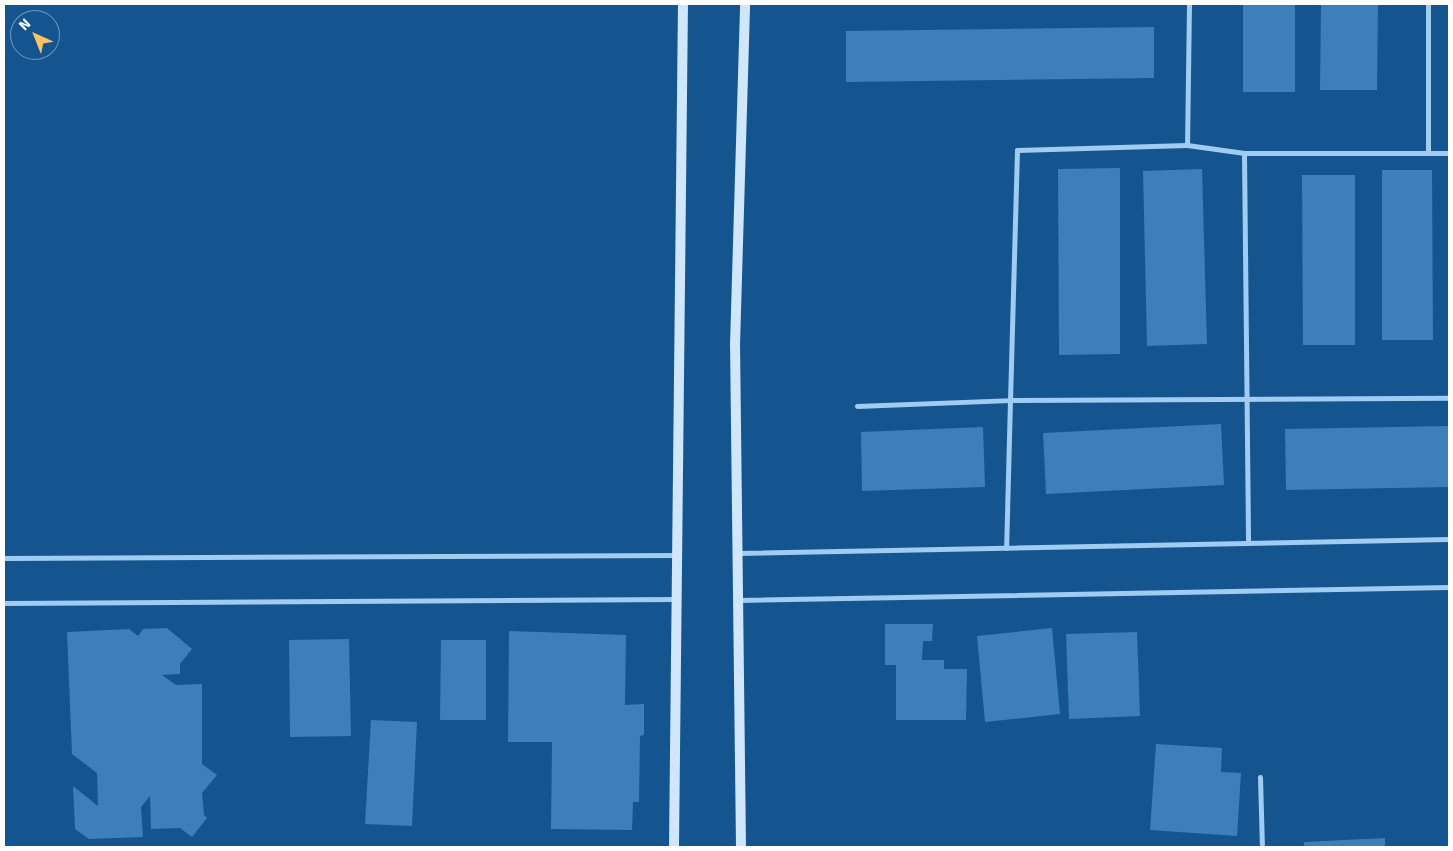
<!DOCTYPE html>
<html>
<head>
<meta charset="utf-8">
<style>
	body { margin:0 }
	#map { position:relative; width:1453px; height:851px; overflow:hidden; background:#145590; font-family:Signika,sans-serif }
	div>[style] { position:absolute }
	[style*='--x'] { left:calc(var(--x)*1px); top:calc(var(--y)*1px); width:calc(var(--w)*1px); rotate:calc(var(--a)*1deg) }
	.building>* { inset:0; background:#3d7fb9 }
	.street>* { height:5px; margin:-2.5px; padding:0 2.5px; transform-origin:2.5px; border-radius:2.5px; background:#a0ccf1 }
	.secondary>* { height:10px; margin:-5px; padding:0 5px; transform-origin:5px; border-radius:5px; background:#cfe6fb }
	span { translate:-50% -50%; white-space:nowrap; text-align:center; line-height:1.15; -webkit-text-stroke:4px #145590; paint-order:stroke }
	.frame { position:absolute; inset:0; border:5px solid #fff; pointer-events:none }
	.north { position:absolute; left:10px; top:10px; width:50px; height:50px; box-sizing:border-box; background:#145590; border:1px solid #7299bc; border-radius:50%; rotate:316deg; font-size:14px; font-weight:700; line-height:20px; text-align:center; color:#fff }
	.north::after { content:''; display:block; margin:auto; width:18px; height:22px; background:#ffc360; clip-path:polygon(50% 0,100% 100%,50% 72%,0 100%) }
</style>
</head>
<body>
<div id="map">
	<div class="building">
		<i style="clip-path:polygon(1243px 4px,1295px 4px,1295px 92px,1243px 92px)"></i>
		<i style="clip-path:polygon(1321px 4px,1378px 4px,1377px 90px,1320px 90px)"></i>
		<i style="clip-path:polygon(1154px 27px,1154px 78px,846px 82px,846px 31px)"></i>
		<i style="clip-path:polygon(1120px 168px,1120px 354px,1059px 355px,1058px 169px)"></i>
		<i style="clip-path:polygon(1202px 169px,1207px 344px,1147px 346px,1143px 171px)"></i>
		<i style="clip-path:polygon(1382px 170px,1432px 170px,1433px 340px,1382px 340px)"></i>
		<i style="clip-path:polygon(1302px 175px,1355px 175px,1355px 345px,1303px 345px)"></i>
		<i style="clip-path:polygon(1221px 424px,1224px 485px,1046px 494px,1043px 433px)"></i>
		<i style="clip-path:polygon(1449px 426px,1449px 487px,1286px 490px,1285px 429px)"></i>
		<i style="clip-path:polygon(983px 427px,985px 487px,862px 491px,861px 432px)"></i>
		<i style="clip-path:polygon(885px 624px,933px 624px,932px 641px,923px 641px,922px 660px,944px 660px,944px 669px,967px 669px,966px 720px,896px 720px,896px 665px,885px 665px)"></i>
		<i style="clip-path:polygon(167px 628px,192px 649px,180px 664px,180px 674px,162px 675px,176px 685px,202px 684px,202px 764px,217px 775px,202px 793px,204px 815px,207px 818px,192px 837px,180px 828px,151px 829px,150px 796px,141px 807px,143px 837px,89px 839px,75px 829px,73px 786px,98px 806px,97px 773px,72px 754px,67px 632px,129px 629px,138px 636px,143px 629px)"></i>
		<i style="clip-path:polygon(1052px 628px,1060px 714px,985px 722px,977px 636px)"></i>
		<i style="clip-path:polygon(509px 631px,626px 635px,625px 705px,644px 704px,644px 735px,640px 736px,639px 802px,633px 802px,632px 830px,551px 829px,552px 742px,508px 742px)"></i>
		<i style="clip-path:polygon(1137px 632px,1140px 716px,1069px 719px,1066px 634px)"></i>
		<i style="clip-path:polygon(349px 639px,351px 736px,290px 737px,289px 640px)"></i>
		<i style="clip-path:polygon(441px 640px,486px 640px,486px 720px,440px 720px)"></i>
		<i style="clip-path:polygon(371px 720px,417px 722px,412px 826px,365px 824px)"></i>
		<i style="clip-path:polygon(1156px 744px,1222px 748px,1221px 772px,1241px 773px,1237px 836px,1150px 830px)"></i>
		<i style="clip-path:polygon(1385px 838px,1385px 847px,1304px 847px,1304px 842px)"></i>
	</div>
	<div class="street">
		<i style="--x:1189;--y:4;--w:141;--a:90.8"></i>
		<i style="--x:1187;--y:145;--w:170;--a:178.3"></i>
		<i style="--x:1017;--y:150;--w:250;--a:91.6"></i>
		<i style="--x:1010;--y:400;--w:439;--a:-0.3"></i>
		<i style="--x:1187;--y:145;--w:58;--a:8"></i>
		<i style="--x:1244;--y:153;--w:205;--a:0"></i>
		<i style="--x:1244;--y:153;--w:390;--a:89.4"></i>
		<i style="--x:1428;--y:153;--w:149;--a:-90"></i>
		<i style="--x:857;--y:406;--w:153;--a:-2.2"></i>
		<i style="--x:1010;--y:400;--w:148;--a:91.5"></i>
		<i style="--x:737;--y:553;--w:712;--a:-1.13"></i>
		<i style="--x:4;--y:558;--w:673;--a:-0.26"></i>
		<i style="--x:739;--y:600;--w:710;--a:-1.05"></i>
		<i style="--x:4;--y:603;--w:672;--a:-0.34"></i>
		<i style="--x:1260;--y:777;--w:70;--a:88.4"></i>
	</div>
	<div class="secondary">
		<i style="--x:674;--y:847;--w:843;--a:-89.39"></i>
		<i style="--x:741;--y:847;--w:502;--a:-90.68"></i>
		<i style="--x:735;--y:345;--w:341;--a:-88.3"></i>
	</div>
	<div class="frame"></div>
	<div class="north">N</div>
</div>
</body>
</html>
